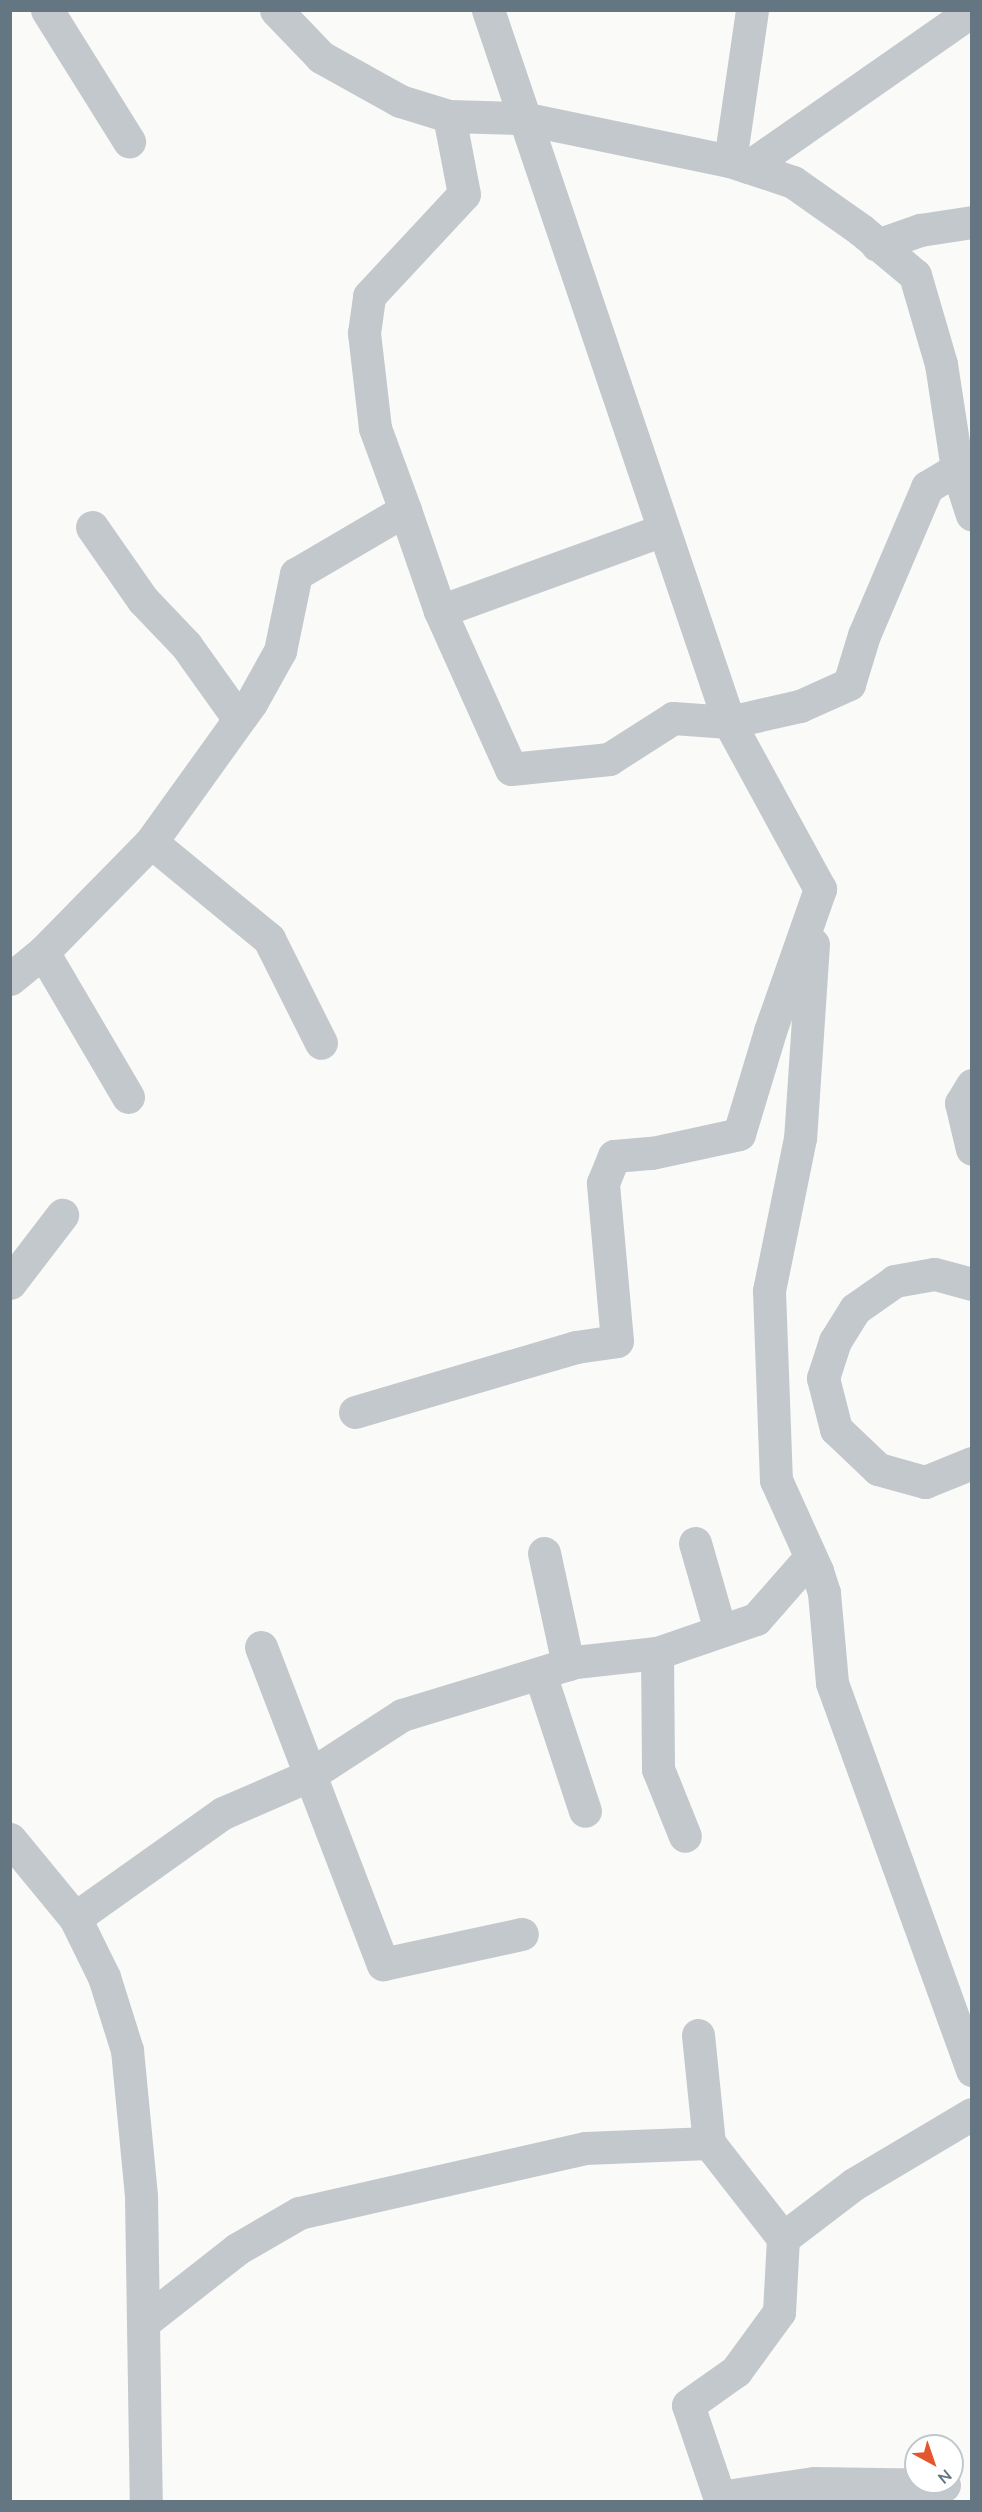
<!DOCTYPE html>
<html>
<head>
<meta charset="utf-8">
<style>
	body { margin:0 }
	#map { position:relative; width:982px; height:2512px; overflow:hidden; background:#fafaf8; font-family:"Nunito Sans",sans-serif }
	div>[style] { position:absolute }
	[style*='--x'] { left:calc(var(--x)*1px); top:calc(var(--y)*1px); width:calc(var(--w)*1px); rotate:calc(var(--a)*1deg) }
	.minor>* { height:33px; margin:-16.5px; padding:0 16.5px; transform-origin:16.5px; border-radius:16.5px; background:#c3c8cc }
	span { translate:-50% -50%; white-space:nowrap; text-align:center; line-height:1.15; -webkit-text-stroke:6px #fff; paint-order:stroke }
	.frame { position:absolute; inset:0; border:12px solid #657683; pointer-events:none }
	.north { position:absolute; left:904px; top:2434px; width:60px; height:60px; box-sizing:border-box; background:#fff; border:2px solid #c1c8cd; border-radius:50%; rotate:140deg; font-size:16px; font-weight:700; line-height:24px; text-align:center; color:#657683 }
	.north::after { content:''; display:block; margin:auto; width:21px; height:27px; background:#e4572e; clip-path:polygon(50% 0,100% 100%,50% 72%,0 100%) }
</style>
</head>
<body>
<div id="map">
	<div class="minor">
		<i style="--x:47;--y:10;--w:155;--a:58"></i>
		<i style="--x:276;--y:10;--w:65;--a:46.2"></i>
		<i style="--x:321;--y:57;--w:90;--a:29.1"></i>
		<i style="--x:400;--y:101;--w:51;--a:17"></i>
		<i style="--x:449;--y:116;--w:73;--a:1.6"></i>
		<i style="--x:522;--y:118;--w:212;--a:11.7"></i>
		<i style="--x:730;--y:161;--w:66;--a:18.4"></i>
		<i style="--x:793;--y:182;--w:83;--a:35.2"></i>
		<i style="--x:861;--y:230;--w:70;--a:39.8"></i>
		<i style="--x:915;--y:275;--w:93;--a:73.7"></i>
		<i style="--x:941;--y:364;--w:106;--a:81.3"></i>
		<i style="--x:957;--y:469;--w:48;--a:71.9"></i>
		<i style="--x:730;--y:161;--w:153;--a:-81.7"></i>
		<i style="--x:748;--y:167;--w:273;--a:-34.9"></i>
		<i style="--x:877;--y:245;--w:46;--a:-19.2"></i>
		<i style="--x:920;--y:230;--w:53;--a:-8.7"></i>
		<i style="--x:405;--y:510;--w:107;--a:70.9"></i>
		<i style="--x:440;--y:611;--w:173;--a:65.8"></i>
		<i style="--x:511;--y:769;--w:99;--a:-5.8"></i>
		<i style="--x:609;--y:759;--w:76;--a:-32.6"></i>
		<i style="--x:673;--y:718;--w:56;--a:4.1"></i>
		<i style="--x:729;--y:722;--w:73;--a:-12.7"></i>
		<i style="--x:800;--y:706;--w:54;--a:-24.2"></i>
		<i style="--x:849;--y:684;--w:51;--a:-73"></i>
		<i style="--x:864;--y:635;--w:161;--a:-66.9"></i>
		<i style="--x:927;--y:487;--w:35;--a:-31"></i>
		<i style="--x:92;--y:527;--w:89;--a:55.1"></i>
		<i style="--x:143;--y:600;--w:62;--a:46.3"></i>
		<i style="--x:186;--y:645;--w:90;--a:54.5"></i>
		<i style="--x:440;--y:611;--w:237;--a:-20"></i>
		<i style="--x:151;--y:842;--w:153;--a:39.4"></i>
		<i style="--x:269;--y:939;--w:116;--a:63.4"></i>
		<i style="--x:813;--y:944;--w:194;--a:93.8"></i>
		<i style="--x:800;--y:1138;--w:156;--a:101.5"></i>
		<i style="--x:769;--y:1291;--w:189;--a:87.9"></i>
		<i style="--x:776;--y:1480;--w:100;--a:65.7"></i>
		<i style="--x:43;--y:952;--w:168;--a:59.6"></i>
		<i style="--x:10;--y:979;--w:43;--a:-39.3"></i>
		<i style="--x:43;--y:952;--w:154;--a:-45.5"></i>
		<i style="--x:151;--y:842;--w:171;--a:-54.3"></i>
		<i style="--x:251;--y:703;--w:60;--a:-60.9"></i>
		<i style="--x:280;--y:651;--w:79;--a:-78.3"></i>
		<i style="--x:296;--y:574;--w:126;--a:-30.4"></i>
		<i style="--x:405;--y:510;--w:87;--a:-110.1"></i>
		<i style="--x:375;--y:428;--w:96;--a:-96.6"></i>
		<i style="--x:364;--y:333;--w:37;--a:-82"></i>
		<i style="--x:369;--y:296;--w:139;--a:-47"></i>
		<i style="--x:464;--y:194;--w:79;--a:-100.9"></i>
		<i style="--x:972;--y:1085;--w:21;--a:121"></i>
		<i style="--x:961;--y:1103;--w:47;--a:76.6"></i>
		<i style="--x:10;--y:1283;--w:86;--a:-52.6"></i>
		<i style="--x:972;--y:1284;--w:39;--a:-165"></i>
		<i style="--x:934;--y:1274;--w:40;--a:170"></i>
		<i style="--x:895;--y:1281;--w:49;--a:145"></i>
		<i style="--x:855;--y:1309;--w:38;--a:122"></i>
		<i style="--x:835;--y:1341;--w:39;--a:108"></i>
		<i style="--x:823;--y:1378;--w:53;--a:75.7"></i>
		<i style="--x:836;--y:1429;--w:58;--a:43.6"></i>
		<i style="--x:878;--y:1469;--w:49;--a:15.5"></i>
		<i style="--x:925;--y:1482;--w:51;--a:-22"></i>
		<i style="--x:355;--y:1412;--w:230;--a:-16.4"></i>
		<i style="--x:576;--y:1347;--w:41;--a:-8.3"></i>
		<i style="--x:617;--y:1341;--w:159;--a:-95.1"></i>
		<i style="--x:603;--y:1183;--w:29;--a:-68"></i>
		<i style="--x:614;--y:1156;--w:38;--a:-5"></i>
		<i style="--x:652;--y:1153;--w:89;--a:-12.3"></i>
		<i style="--x:739;--y:1134;--w:108;--a:-73.2"></i>
		<i style="--x:770;--y:1031;--w:151;--a:-70.6"></i>
		<i style="--x:820;--y:889;--w:190;--a:-118.6"></i>
		<i style="--x:729;--y:722;--w:752;--a:-108.7"></i>
		<i style="--x:695;--y:1543;--w:91;--a:74"></i>
		<i style="--x:544;--y:1553;--w:114;--a:77.8"></i>
		<i style="--x:261;--y:1647;--w:340;--a:69"></i>
		<i style="--x:383;--y:1964;--w:142;--a:-12.2"></i>
		<i style="--x:657;--y:1653;--w:116;--a:89.5"></i>
		<i style="--x:658;--y:1769;--w:72;--a:68.1"></i>
		<i style="--x:540;--y:1674;--w:144;--a:71.8"></i>
		<i style="--x:10;--y:1839;--w:102;--a:50.6"></i>
		<i style="--x:75;--y:1918;--w:66;--a:63.8"></i>
		<i style="--x:104;--y:1977;--w:77;--a:72.5"></i>
		<i style="--x:127;--y:2050;--w:147;--a:84.5"></i>
		<i style="--x:141;--y:2196;--w:306;--a:89.1"></i>
		<i style="--x:75;--y:1918;--w:181;--a:-35.4"></i>
		<i style="--x:223;--y:1813;--w:93;--a:-23.5"></i>
		<i style="--x:308;--y:1776;--w:112;--a:-33"></i>
		<i style="--x:402;--y:1715;--w:181;--a:-17"></i>
		<i style="--x:575;--y:1662;--w:82;--a:-6.3"></i>
		<i style="--x:657;--y:1653;--w:105;--a:-19"></i>
		<i style="--x:756;--y:1619;--w:77;--a:-48.7"></i>
		<i style="--x:807;--y:1561;--w:14;--a:45"></i>
		<i style="--x:817;--y:1571;--w:23;--a:72"></i>
		<i style="--x:824;--y:1593;--w:90;--a:84.9"></i>
		<i style="--x:832;--y:1683;--w:412;--a:70.1"></i>
		<i style="--x:698;--y:2035;--w:109;--a:84.2"></i>
		<i style="--x:144;--y:2322;--w:118;--a:-38.1"></i>
		<i style="--x:237;--y:2249;--w:72;--a:-30.1"></i>
		<i style="--x:299;--y:2213;--w:293;--a:-12.8"></i>
		<i style="--x:585;--y:2148;--w:124;--a:-2.3"></i>
		<i style="--x:709;--y:2143;--w:120;--a:52.1"></i>
		<i style="--x:720;--y:2497;--w:95;--a:-8.5"></i>
		<i style="--x:814;--y:2483;--w:130;--a:0.9"></i>
		<i style="--x:721;--y:2502;--w:102;--a:-108.8"></i>
		<i style="--x:688;--y:2405;--w:59;--a:-35.3"></i>
		<i style="--x:736;--y:2371;--w:73;--a:-53.9"></i>
		<i style="--x:779;--y:2312;--w:74;--a:-86.9"></i>
		<i style="--x:783;--y:2238;--w:89;--a:-37.3"></i>
		<i style="--x:854;--y:2184;--w:137;--a:-30.7"></i>
	</div>
	<div class="frame"></div>
	<div class="north">N</div>
</div>
</body>
</html>
